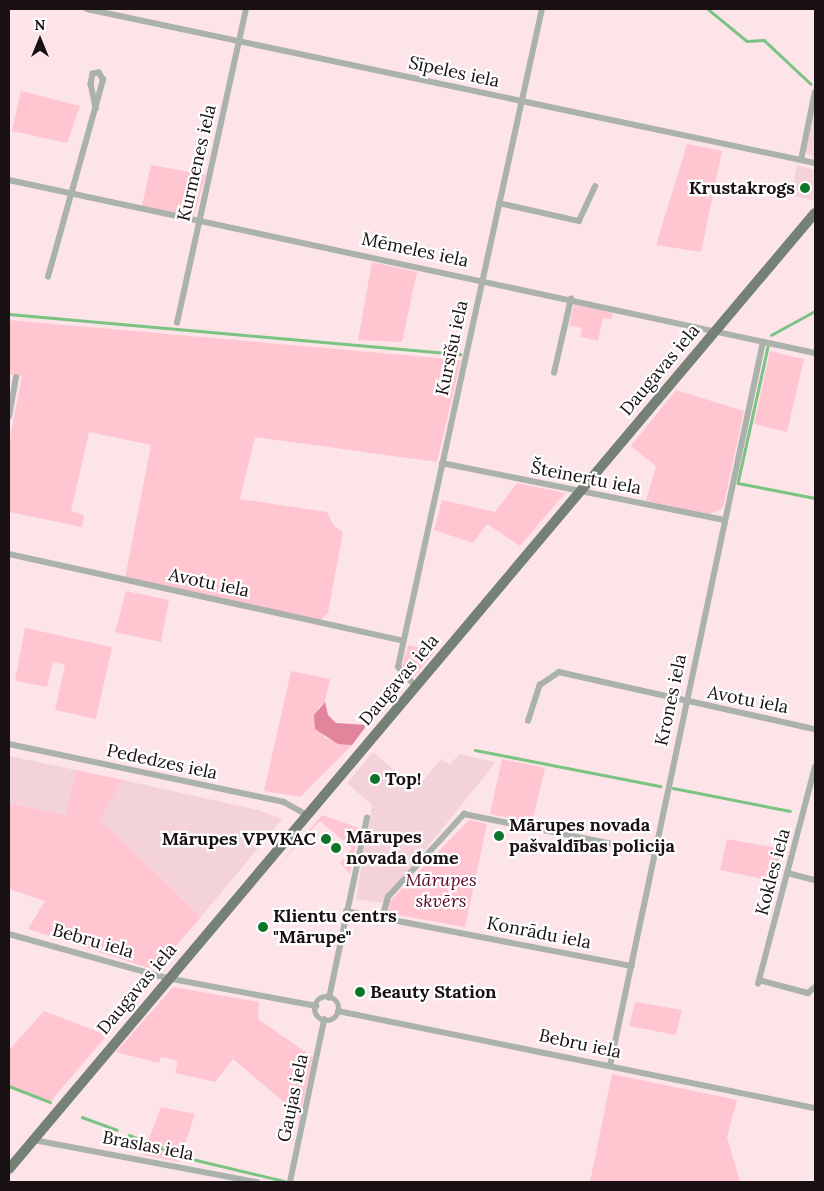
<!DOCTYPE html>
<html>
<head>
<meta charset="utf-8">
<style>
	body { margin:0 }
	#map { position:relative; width:824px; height:1191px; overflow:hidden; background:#fce4e9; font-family:Lora,serif }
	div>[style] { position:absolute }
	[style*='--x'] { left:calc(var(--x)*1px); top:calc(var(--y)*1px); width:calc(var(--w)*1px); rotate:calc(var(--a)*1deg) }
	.built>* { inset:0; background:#f3d3d9 }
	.green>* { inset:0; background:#ffc6d2 }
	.forest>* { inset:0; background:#e2849c }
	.stream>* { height:2.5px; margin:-1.25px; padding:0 1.25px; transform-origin:1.25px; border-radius:1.25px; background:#7bc382 }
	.street>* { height:5.5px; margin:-2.75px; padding:0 2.75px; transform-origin:2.75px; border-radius:2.75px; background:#abb1ab }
	.street>.ring { margin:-2.75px; padding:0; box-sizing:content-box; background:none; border:5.5px solid #abb1ab; border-radius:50% }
	.primary>* { height:10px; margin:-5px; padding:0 5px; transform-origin:5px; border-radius:5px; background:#758175 }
	.dots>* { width:14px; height:14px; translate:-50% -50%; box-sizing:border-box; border:2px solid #fff; border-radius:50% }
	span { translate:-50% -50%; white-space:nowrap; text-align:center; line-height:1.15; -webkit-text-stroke:4.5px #fff; paint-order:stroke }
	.street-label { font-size:18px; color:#181012 }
	.poi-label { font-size:18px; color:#181012; font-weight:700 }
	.right { translate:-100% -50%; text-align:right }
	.left { translate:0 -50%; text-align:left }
	.park-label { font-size:18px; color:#5c0629; font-style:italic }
	.frame { position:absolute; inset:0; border:10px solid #181012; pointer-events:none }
	.north { position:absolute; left:15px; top:15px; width:50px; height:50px; -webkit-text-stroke:4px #fff; paint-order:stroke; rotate:0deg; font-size:14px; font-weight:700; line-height:20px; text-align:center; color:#181012 }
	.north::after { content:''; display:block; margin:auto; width:18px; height:22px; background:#181012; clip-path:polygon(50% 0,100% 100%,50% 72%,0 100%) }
</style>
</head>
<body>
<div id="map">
	<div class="built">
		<i style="clip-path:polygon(815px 103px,815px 160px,805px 151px)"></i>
		<i style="clip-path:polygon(797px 165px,815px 170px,815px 201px,791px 195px)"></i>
		<i style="clip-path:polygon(373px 752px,416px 789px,441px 759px,450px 765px,459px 754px,496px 762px,382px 903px,356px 899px,372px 805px,347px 783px)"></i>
		<i style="clip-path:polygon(10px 756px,76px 770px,67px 815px,9px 803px)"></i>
		<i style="clip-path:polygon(123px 780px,258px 810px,282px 819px,201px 917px,99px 819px)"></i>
	</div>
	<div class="green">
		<i style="clip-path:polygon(21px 91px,80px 106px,67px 143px,12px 131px)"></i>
		<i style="clip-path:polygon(687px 144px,722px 151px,701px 252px,656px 245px)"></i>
		<i style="clip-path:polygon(151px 165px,206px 175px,193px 217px,142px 206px)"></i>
		<i style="clip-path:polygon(372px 262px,417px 272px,402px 342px,358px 340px)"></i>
		<i style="clip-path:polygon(574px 304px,613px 313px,612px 319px,603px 318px,598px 341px,580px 337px,582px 328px,569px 325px)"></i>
		<i style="clip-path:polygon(9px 320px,461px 360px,437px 462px,255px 437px,240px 499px,327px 512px,334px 526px,343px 532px,328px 613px,320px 620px,125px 578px,151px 445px,89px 432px,71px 511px,84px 515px,82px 527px,9px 512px,9px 442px,22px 377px,9px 374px)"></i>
		<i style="clip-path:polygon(770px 351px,804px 359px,787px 432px,754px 424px)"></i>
		<i style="clip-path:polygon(676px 390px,744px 411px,723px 508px,710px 514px,646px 501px,656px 466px,631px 446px)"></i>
		<i style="clip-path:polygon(517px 483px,565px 493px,520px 546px,487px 524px,473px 543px,434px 530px,442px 500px,495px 512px)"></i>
		<i style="clip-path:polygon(126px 591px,169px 600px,161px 642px,115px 632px)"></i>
		<i style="clip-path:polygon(25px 628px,112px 647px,96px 719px,55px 710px,65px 665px,53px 662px,47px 687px,15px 681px)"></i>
		<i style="clip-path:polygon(408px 645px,435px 651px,414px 677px,402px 666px)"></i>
		<i style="clip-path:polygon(291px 671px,330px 679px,325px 702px,318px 708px,325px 738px,352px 745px,300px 797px,264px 791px)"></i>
		<i style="clip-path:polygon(502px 759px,545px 768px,532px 823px,490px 814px)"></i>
		<i style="clip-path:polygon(76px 770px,123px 780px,100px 819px,201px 917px,155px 970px,28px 929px,45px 901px,9px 889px,9px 803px,66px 815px)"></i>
		<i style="clip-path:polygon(322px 815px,359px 828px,350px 874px,340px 863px,352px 848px,320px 821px,275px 869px)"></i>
		<i style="clip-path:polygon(469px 820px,487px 824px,465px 927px,387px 913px,386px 905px)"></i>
		<i style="clip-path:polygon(727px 839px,782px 849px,773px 881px,720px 870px)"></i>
		<i style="clip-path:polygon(144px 976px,154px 980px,50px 1102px,9px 1086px,9px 1050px,44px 1011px,104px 1034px,145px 983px)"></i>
		<i style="clip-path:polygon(173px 987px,259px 1002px,258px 1019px,313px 1057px,298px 1124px,298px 1114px,233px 1059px,215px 1082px,175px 1073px,178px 1061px,161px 1057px,159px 1063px,116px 1052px)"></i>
		<i style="clip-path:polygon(635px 1002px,682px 1010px,676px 1035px,629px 1026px)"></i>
		<i style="clip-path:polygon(612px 1074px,737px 1100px,727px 1137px,740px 1182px,590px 1182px)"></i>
		<i style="clip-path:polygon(161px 1107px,195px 1114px,179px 1162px,143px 1155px)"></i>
	</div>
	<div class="forest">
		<i style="clip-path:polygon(325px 702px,328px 715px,336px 723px,367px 725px,352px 745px,338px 744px,315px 729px,314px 715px)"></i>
	</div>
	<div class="stream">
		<i style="--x:708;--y:9;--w:50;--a:39.4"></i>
		<i style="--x:747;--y:41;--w:17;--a:-3"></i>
		<i style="--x:764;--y:40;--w:64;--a:43.1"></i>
		<i style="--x:9;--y:314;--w:453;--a:5.1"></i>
		<i style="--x:771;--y:335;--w:50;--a:-28.6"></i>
		<i style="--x:768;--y:347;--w:139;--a:102.4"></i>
		<i style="--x:738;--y:483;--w:78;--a:11"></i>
		<i style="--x:475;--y:750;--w:189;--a:11"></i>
		<i style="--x:673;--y:788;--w:119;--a:11.1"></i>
		<i style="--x:9;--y:1086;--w:44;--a:21.3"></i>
		<i style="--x:82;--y:1117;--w:37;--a:20"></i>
		<i style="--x:129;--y:1135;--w:55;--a:21.4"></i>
		<i style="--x:192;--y:1159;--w:95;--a:13.4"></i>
	</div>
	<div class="street">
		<i style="--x:87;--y:9;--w:744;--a:11.94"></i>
		<i style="--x:801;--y:160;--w:69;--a:-78.4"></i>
		<i style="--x:9;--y:180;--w:824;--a:12.11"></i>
		<i style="--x:499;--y:203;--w:82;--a:12.7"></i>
		<i style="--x:579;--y:221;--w:38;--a:-65"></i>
		<i style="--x:48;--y:277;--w:205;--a:-74.4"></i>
		<i style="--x:103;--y:80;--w:8;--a:-120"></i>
		<i style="--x:99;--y:73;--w:6;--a:171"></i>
		<i style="--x:93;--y:74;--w:10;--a:101"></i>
		<i style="--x:91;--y:84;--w:25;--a:78"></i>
		<i style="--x:177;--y:323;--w:321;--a:-77.6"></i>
		<i style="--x:554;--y:373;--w:76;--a:-77.1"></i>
		<i style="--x:9;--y:417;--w:40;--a:-80"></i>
		<i style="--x:442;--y:463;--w:288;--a:11.4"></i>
		<i style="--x:9;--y:554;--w:404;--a:12.4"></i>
		<i style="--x:415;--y:686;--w:25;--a:-132"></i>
		<i style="--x:398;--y:667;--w:674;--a:-77.66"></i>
		<i style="--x:528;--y:721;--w:38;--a:-72"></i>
		<i style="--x:540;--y:685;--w:23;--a:-34"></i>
		<i style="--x:559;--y:672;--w:262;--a:12.6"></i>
		<i style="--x:9;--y:744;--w:281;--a:11.9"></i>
		<i style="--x:284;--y:802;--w:26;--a:29"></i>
		<i style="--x:788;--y:873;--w:28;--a:15"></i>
		<i style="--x:346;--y:911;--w:291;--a:10.9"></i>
		<i style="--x:382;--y:918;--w:22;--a:-74"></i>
		<i style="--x:388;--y:897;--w:113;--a:-47.5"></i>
		<i style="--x:464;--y:814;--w:193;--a:11.4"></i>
		<i style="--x:9;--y:934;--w:164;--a:15.6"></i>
		<i style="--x:167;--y:978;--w:152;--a:10.6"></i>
		<i style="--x:759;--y:980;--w:51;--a:14.9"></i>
		<i style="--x:808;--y:993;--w:8;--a:-40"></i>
		<i style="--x:758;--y:984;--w:224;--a:-75.3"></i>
		<i class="ring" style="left:315px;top:997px;width:18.5px;height:18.5px"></i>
		<i style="--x:329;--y:998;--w:184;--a:-78.1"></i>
		<i style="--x:338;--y:1011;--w:487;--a:11.5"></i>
		<i style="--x:610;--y:1066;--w:740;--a:-78.07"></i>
		<i style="--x:34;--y:1140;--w:227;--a:10.7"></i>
		<i style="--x:290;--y:1182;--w:166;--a:-78.1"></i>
	</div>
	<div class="primary">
		<i style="--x:9;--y:1169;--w:1250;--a:-49.87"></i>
	</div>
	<div class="dots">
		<i style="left:805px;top:188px;background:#0c7528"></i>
		<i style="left:375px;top:779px;background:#0c7528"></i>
		<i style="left:499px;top:836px;background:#0c7528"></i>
		<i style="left:326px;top:839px;background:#0c7528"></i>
		<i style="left:336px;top:848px;background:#0c7528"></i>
		<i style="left:263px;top:927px;background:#0c7528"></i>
		<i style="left:360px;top:992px;background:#0c7528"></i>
	</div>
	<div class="street-label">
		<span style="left:454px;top:72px;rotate:12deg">Sīpeles iela</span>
		<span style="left:197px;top:163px;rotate:-77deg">Kurmenes iela</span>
		<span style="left:415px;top:250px;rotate:12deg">Mēmeles iela</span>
		<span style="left:452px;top:348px;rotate:-78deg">Kursīšu iela</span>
		<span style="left:660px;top:370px;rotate:-50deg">Daugavas iela</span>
		<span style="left:586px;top:478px;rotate:11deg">Šteinertu iela</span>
		<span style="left:209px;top:583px;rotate:12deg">Avotu iela</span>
		<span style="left:399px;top:680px;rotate:-50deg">Daugavas iela</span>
		<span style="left:671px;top:700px;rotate:-78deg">Krones iela</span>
		<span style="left:748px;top:700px;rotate:11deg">Avotu iela</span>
		<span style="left:162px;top:762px;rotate:12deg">Pededzes iela</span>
		<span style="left:773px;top:872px;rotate:-75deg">Kokles iela</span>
		<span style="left:539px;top:933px;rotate:11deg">Konrādu iela</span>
		<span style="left:93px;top:941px;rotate:16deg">Bebru iela</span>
		<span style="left:137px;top:989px;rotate:-50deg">Daugavas iela</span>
		<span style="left:580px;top:1044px;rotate:12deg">Bebru iela</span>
		<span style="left:293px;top:1098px;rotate:-78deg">Gaujas iela</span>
		<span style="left:148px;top:1146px;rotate:11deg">Braslas iela</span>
	</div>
	<div class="poi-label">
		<span class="right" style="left:795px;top:188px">Krustakrogs</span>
		<span class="left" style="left:385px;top:779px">Top!</span>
		<span class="left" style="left:509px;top:836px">Mārupes novada<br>pašvaldības policija</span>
		<span class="left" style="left:346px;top:848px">Mārupes<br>novada dome</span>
		<span class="right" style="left:316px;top:839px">Mārupes VPVKAC</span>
		<span class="left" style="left:273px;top:927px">Klientu centrs<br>"Mārupe"</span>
		<span class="left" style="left:370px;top:992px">Beauty Station</span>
	</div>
	<div class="park-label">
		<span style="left:441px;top:891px">Mārupes<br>skvērs</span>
	</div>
	<div class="frame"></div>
	<div class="north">N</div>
</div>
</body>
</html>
